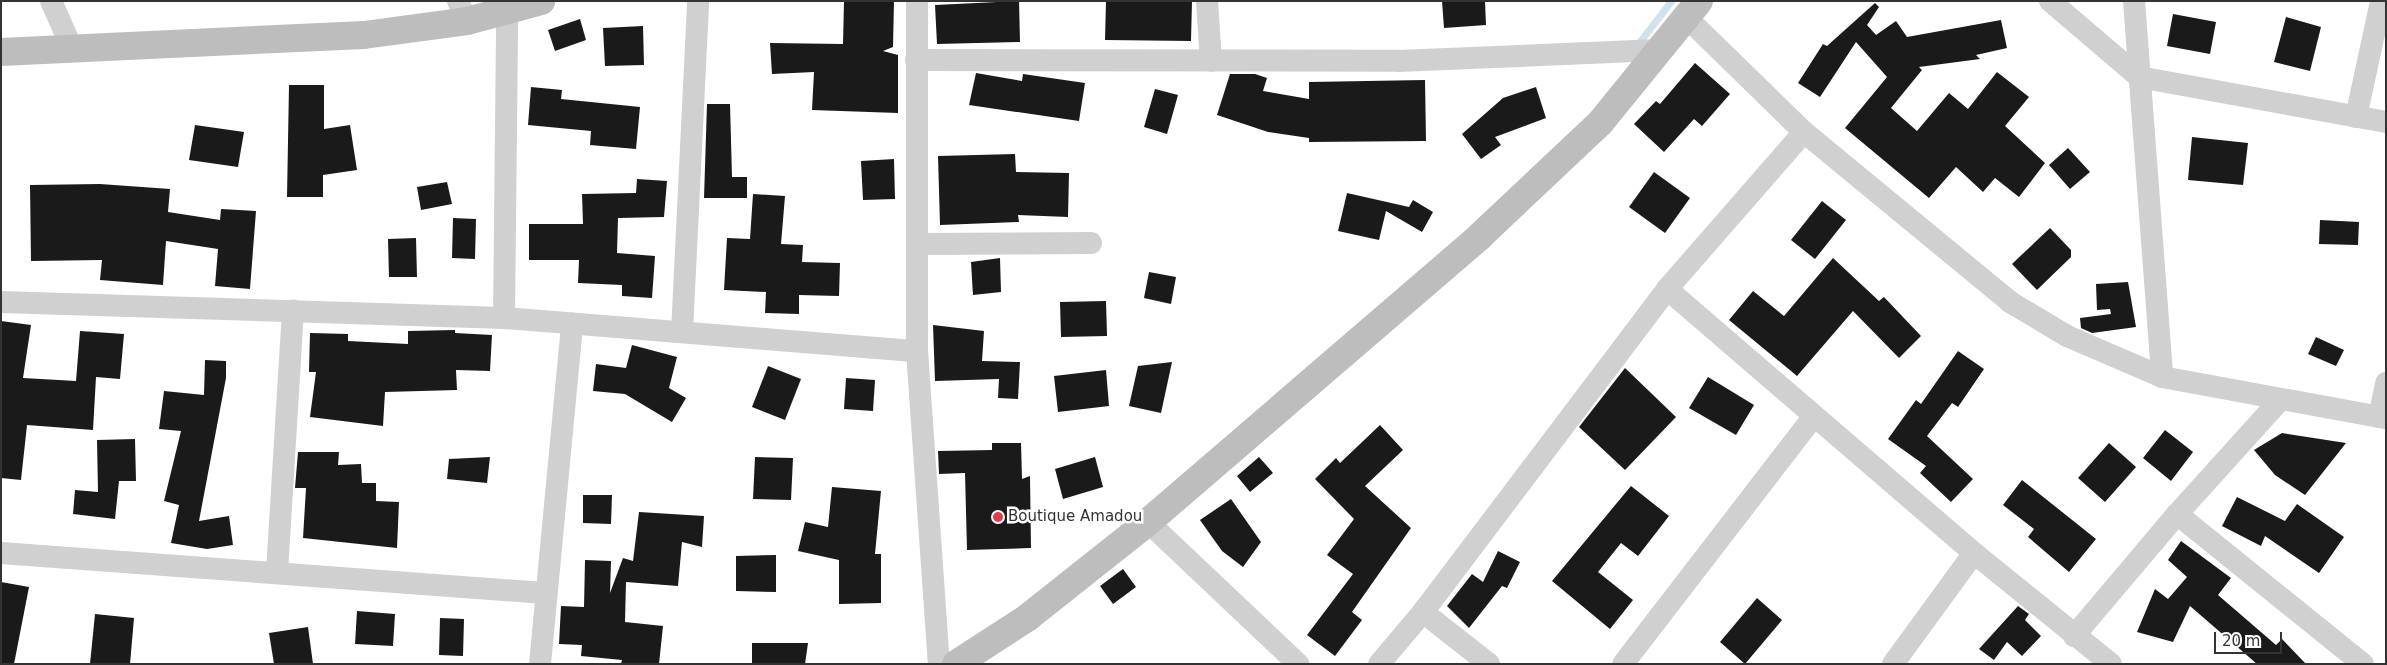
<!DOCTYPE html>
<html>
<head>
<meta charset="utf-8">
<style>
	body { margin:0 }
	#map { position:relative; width:2387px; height:665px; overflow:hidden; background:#fff; font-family:"DejaVu Sans",sans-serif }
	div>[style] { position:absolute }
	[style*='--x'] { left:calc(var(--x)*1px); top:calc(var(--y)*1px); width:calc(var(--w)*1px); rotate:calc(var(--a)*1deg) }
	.stream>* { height:7px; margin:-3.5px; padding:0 3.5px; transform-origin:3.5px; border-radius:3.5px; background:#cfe2ee }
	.building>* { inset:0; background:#1a1a1a }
	.street>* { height:22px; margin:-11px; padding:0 11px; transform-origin:11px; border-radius:11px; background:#d0d0d0 }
	.secondary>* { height:28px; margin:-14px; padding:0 14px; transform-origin:14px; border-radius:14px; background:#bdbdbd }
	.dots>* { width:14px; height:14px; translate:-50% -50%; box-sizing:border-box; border:2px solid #fff; border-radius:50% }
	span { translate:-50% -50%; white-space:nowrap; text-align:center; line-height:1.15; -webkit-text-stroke:5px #fff; paint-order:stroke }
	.poi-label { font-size:15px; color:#333 }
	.left { translate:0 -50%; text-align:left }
	.frame { position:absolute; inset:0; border:2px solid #333; pointer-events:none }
	.scale { position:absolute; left:2214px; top:632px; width:68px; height:22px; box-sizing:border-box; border:2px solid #333; border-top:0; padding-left:6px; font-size:15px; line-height:18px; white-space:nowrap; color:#333; -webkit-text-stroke:4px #fff; paint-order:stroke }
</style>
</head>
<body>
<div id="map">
	<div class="stream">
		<i style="--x:1637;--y:45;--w:56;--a:-52.3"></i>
	</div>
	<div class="building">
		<i style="clip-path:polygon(844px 1px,894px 1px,893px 47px,883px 51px,898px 55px,898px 113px,812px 110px,814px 72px,772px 74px,770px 43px,843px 44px)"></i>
		<i style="clip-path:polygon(1019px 1px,1020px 42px,937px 44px,935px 5px)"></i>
		<i style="clip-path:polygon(1106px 1px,1192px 1px,1191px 41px,1105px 40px)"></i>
		<i style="clip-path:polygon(1442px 1px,1485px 1px,1486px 25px,1444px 28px)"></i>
		<i style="clip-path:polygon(1875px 3px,1879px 7px,1867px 25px,1876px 35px,1896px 21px,1907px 37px,2001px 20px,2007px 48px,1976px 55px,1980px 59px,1919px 67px,1922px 70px,1891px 108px,1917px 131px,1949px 93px,1968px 109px,1997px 72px,2029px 97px,2005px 126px,2045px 163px,2019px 197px,1995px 178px,1983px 192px,1956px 167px,1929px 198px,1845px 128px,1887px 77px,1856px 42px,1820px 97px,1798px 83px,1823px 44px,1827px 46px)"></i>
		<i style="clip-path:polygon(2173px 14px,2216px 22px,2210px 54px,2167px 46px)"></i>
		<i style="clip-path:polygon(2286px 17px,2321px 27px,2310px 71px,2274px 62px)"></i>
		<i style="clip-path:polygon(580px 19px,586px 40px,555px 51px,548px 30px)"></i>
		<i style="clip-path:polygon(643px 26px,644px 65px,605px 66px,603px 28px)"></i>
		<i style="clip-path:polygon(1695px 63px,1730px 94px,1702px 126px,1694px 119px,1664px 152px,1634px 124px,1656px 101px,1660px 104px)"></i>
		<i style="clip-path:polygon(976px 73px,1022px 81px,1023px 74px,1085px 83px,1079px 121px,969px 105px)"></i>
		<i style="clip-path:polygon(1230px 74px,1255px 74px,1267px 78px,1263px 91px,1309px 99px,1309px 82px,1425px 80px,1426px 141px,1309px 142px,1309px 138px,1268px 132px,1217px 115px)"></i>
		<i style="clip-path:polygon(289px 85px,324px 85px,324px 129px,350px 125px,357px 170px,323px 175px,323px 197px,287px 197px)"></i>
		<i style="clip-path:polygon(531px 87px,562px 90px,561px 99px,640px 107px,636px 149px,590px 145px,591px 131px,528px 125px)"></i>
		<i style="clip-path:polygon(1536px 87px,1546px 118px,1495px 137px,1501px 145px,1481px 159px,1462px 134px,1503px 98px)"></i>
		<i style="clip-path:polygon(1155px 89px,1178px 95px,1167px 134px,1144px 127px)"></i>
		<i style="clip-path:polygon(707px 104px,730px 104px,732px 177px,747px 177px,747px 198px,704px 198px)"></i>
		<i style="clip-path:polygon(195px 125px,244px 132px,238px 167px,189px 160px)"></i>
		<i style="clip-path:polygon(2192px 137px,2248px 143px,2243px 185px,2188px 180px)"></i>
		<i style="clip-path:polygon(2068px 148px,2090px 172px,2070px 189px,2049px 165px)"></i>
		<i style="clip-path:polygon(1015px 154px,1016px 172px,1069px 173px,1068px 217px,1018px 215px,1019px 222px,940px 225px,938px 156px)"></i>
		<i style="clip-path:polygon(894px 159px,895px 199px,863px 200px,861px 161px)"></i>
		<i style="clip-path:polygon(1654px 172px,1690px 198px,1665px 233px,1629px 207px)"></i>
		<i style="clip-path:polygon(637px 179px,667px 181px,664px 217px,618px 218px,617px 253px,655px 256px,652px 298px,622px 296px,622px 285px,578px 283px,579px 260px,529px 260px,529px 224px,583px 224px,582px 194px,636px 193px)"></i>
		<i style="clip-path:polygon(447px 182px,452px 204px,421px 210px,417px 187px)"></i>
		<i style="clip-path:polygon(100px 184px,170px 189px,168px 212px,220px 220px,221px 209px,256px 211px,250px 289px,215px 286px,218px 249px,166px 241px,163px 285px,100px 280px,102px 260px,31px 261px,30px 185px)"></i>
		<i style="clip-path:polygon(1347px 193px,1409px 207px,1413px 200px,1433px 212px,1422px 232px,1386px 211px,1379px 240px,1338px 231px)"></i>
		<i style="clip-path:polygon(753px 194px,785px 196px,781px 244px,803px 245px,802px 262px,840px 263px,839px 296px,799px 295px,799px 314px,765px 313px,766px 292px,724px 290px,727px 238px,750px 239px)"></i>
		<i style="clip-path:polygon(1822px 201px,1846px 220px,1815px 259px,1791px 240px)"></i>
		<i style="clip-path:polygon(453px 218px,476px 219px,475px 259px,452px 258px)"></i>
		<i style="clip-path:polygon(2320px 220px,2359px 222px,2358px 245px,2319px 244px)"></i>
		<i style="clip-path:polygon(2050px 228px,2071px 250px,2071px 257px,2037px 290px,2012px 264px)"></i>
		<i style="clip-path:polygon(416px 238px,417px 277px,389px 277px,388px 239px)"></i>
		<i style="clip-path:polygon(1000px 258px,1001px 292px,973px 295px,971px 262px)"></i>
		<i style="clip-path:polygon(1833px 258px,1879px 301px,1884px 297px,1921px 336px,1899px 358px,1853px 311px,1797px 376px,1729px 320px,1753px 291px,1784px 316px)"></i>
		<i style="clip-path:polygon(1149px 272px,1176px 277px,1171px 304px,1144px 298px)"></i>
		<i style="clip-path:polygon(2128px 282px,2136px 327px,2092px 333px,2081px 328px,2080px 318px,2111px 314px,2110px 309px,2097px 310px,2096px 284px)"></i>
		<i style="clip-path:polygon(1106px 301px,1107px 336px,1061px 337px,1060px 302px)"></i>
		<i style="clip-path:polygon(1px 321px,31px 325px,23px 378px,76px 381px,80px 331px,124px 334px,120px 379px,96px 377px,93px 430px,27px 425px,21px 480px,1px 478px)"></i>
		<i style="clip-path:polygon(933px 325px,984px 331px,982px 361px,1020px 362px,1018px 399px,998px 398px,999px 379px,935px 381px)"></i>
		<i style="clip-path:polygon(455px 330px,455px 333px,492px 335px,490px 371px,456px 370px,457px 390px,385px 392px,383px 426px,310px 417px,316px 372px,309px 372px,310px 333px,348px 334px,348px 341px,408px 344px,408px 331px)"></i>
		<i style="clip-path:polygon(2316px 337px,2344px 350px,2336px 366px,2308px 354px)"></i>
		<i style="clip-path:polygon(632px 345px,677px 357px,669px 388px,686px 398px,672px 422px,625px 394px,593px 391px,596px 364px,626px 368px)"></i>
		<i style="clip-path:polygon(1958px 351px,1984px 369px,1958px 407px,1952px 403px,1927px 436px,1973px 479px,1951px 502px,1920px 473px,1926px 466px,1888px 439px,1916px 400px,1921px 404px)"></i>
		<i style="clip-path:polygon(205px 360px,226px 361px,226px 378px,199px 521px,229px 516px,233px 545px,207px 549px,171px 543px,179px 505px,164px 501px,181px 431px,159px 429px,164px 391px,204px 395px)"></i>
		<i style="clip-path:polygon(1172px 362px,1161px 413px,1129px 406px,1138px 366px)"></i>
		<i style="clip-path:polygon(768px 366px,801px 379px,785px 420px,752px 407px)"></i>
		<i style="clip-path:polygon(1625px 368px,1676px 417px,1625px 470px,1579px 427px)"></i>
		<i style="clip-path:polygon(1106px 370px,1109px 406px,1058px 412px,1054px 376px)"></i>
		<i style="clip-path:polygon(1708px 377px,1754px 405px,1736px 435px,1689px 408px)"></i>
		<i style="clip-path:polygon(846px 378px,875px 380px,873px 411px,844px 409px)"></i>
		<i style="clip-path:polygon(1380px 425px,1403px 450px,1365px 486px,1411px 528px,1352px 612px,1362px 620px,1335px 656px,1307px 635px,1353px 574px,1327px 555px,1354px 519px,1315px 479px,1336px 458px,1340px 463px)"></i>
		<i style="clip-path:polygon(2165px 430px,2193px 452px,2171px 481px,2143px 458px)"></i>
		<i style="clip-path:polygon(2282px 433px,2346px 443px,2305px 495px,2275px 475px,2254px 450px)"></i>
		<i style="clip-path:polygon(135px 439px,136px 481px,119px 481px,115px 519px,73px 514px,75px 490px,98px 492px,97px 440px)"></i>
		<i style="clip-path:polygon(992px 443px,1021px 443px,1022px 479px,1030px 476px,1031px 548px,967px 550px,965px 473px,939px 474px,938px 451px,992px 450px)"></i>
		<i style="clip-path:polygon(2109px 443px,2136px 467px,2105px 502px,2078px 478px)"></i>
		<i style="clip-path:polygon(298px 452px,339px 452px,338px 465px,361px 464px,362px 483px,376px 483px,376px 501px,399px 502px,397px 548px,303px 538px,306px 488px,295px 488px)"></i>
		<i style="clip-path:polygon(490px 457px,487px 483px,447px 479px,449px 459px)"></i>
		<i style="clip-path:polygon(755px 457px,793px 458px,791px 500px,753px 499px)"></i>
		<i style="clip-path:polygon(1095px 457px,1103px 487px,1063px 499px,1055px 469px)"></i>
		<i style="clip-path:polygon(1259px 457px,1273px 473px,1250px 492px,1237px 476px)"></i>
		<i style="clip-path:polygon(2022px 480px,2096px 539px,2069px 572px,2028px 537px,2034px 529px,2003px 505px)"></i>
		<i style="clip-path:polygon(1631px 486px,1669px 516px,1638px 556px,1621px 543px,1598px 572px,1633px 600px,1610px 629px,1552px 581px)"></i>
		<i style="clip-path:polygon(832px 487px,881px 491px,875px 554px,881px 554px,881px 603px,839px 604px,839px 560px,798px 551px,805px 522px,828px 527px)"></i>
		<i style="clip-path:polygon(583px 495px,612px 495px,611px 524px,583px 523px)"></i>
		<i style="clip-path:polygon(2237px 497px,2285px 521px,2297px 504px,2344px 537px,2319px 573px,2265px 536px,2261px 546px,2222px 526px)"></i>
		<i style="clip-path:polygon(1231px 499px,1261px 542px,1243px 567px,1222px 551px,1200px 520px)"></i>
		<i style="clip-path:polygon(639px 512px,704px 516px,702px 547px,682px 542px,678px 586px,626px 582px,625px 622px,663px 626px,659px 664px,621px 664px,622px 660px,581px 656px,582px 645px,559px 644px,561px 606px,584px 607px,585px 560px,611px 561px,610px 593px,623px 558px,633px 561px)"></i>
		<i style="clip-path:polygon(2181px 541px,2231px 578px,2218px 595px,2276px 645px,2282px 639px,2306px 664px,2257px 664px,2190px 606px,2173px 642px,2137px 632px,2155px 589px,2168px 599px,2187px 577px,2168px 560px)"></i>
		<i style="clip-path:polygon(1498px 551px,1520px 562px,1507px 588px,1502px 586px,1469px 628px,1447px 606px,1472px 574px,1483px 582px)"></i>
		<i style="clip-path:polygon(776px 555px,776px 592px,736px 591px,736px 556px)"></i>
		<i style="clip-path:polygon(1123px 569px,1136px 587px,1113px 604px,1100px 586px)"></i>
		<i style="clip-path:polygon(1px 582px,29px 587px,14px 664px,1px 664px)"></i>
		<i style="clip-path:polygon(1757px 598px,1782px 620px,1745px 664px,1720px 642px)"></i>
		<i style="clip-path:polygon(2018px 606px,2029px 614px,2025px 620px,2041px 636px,2022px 656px,2007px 642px,1994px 660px,1979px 649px)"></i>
		<i style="clip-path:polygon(357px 611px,395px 614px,393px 646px,355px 644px)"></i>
		<i style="clip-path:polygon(95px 614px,134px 618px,130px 664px,90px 664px)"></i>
		<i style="clip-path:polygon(440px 618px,464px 619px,463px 656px,439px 655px)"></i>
		<i style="clip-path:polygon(308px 627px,313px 664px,274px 664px,269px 633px)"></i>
		<i style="clip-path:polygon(752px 643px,808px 643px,805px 664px,752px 664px)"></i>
	</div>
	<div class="street">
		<i style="--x:51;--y:1;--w:49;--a:66"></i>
		<i style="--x:458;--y:1;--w:22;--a:66"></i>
		<i style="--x:917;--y:1;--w:350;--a:90"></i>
		<i style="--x:917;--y:351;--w:314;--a:86"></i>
		<i style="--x:1207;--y:1;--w:60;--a:86.2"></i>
		<i style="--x:2050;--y:1;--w:117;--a:40.5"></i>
		<i style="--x:2139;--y:77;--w:251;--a:10.3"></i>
		<i style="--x:2134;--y:1;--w:377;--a:85.7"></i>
		<i style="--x:1686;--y:17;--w:165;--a:44.3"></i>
		<i style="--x:1804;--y:132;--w:267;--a:39.5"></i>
		<i style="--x:2010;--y:302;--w:66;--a:30.8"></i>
		<i style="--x:2067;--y:336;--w:103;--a:23.3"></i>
		<i style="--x:2162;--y:377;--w:228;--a:10.4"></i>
		<i style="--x:916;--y:60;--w:482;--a:0.1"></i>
		<i style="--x:1398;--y:61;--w:261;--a:-2.4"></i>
		<i style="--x:2356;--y:117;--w:119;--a:-77.8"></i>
		<i style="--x:919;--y:244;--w:172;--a:-0.3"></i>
		<i style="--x:1667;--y:289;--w:405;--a:40.7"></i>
		<i style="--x:1974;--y:553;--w:176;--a:39"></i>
		<i style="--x:1;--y:302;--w:503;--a:1.82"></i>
		<i style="--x:504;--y:318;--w:414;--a:4.6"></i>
		<i style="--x:504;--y:318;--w:306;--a:-89.4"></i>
		<i style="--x:682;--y:332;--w:331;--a:-87.2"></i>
		<i style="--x:2281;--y:399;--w:155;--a:132.1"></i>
		<i style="--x:2177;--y:514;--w:239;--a:38.9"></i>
		<i style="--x:2379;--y:417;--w:35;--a:-78"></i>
		<i style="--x:1148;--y:522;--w:207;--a:43.4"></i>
		<i style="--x:1;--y:553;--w:545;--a:4.21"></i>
		<i style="--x:277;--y:572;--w:262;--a:-86.5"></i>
		<i style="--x:2074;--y:636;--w:160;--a:-49.8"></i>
		<i style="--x:540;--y:664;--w:342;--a:-84.6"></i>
		<i style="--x:1379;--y:664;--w:68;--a:-49.8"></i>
		<i style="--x:1489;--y:664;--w:84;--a:-141.8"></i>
		<i style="--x:1423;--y:612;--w:405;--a:-52.9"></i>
		<i style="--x:1667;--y:289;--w:208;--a:-48.9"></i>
		<i style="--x:1623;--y:664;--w:313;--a:-52.4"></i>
		<i style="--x:1893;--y:664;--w:137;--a:-53.9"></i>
	</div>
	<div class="secondary">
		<i style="--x:1;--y:52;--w:363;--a:-2.7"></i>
		<i style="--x:364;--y:35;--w:104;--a:-7.7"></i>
		<i style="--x:467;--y:21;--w:77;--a:-15.1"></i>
		<i style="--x:956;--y:664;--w:85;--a:-32.9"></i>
		<i style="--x:1027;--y:618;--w:154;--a:-38.4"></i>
		<i style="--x:1148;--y:522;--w:438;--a:-40.7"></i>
		<i style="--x:1480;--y:236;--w:165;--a:-43.3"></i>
		<i style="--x:1600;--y:123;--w:157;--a:-50.9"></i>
	</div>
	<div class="dots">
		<i style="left:998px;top:517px;background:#e63946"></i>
	</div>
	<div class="poi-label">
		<span class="left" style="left:1008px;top:517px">Boutique Amadou</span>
	</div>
	<div class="frame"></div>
	<div class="scale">20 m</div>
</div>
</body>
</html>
